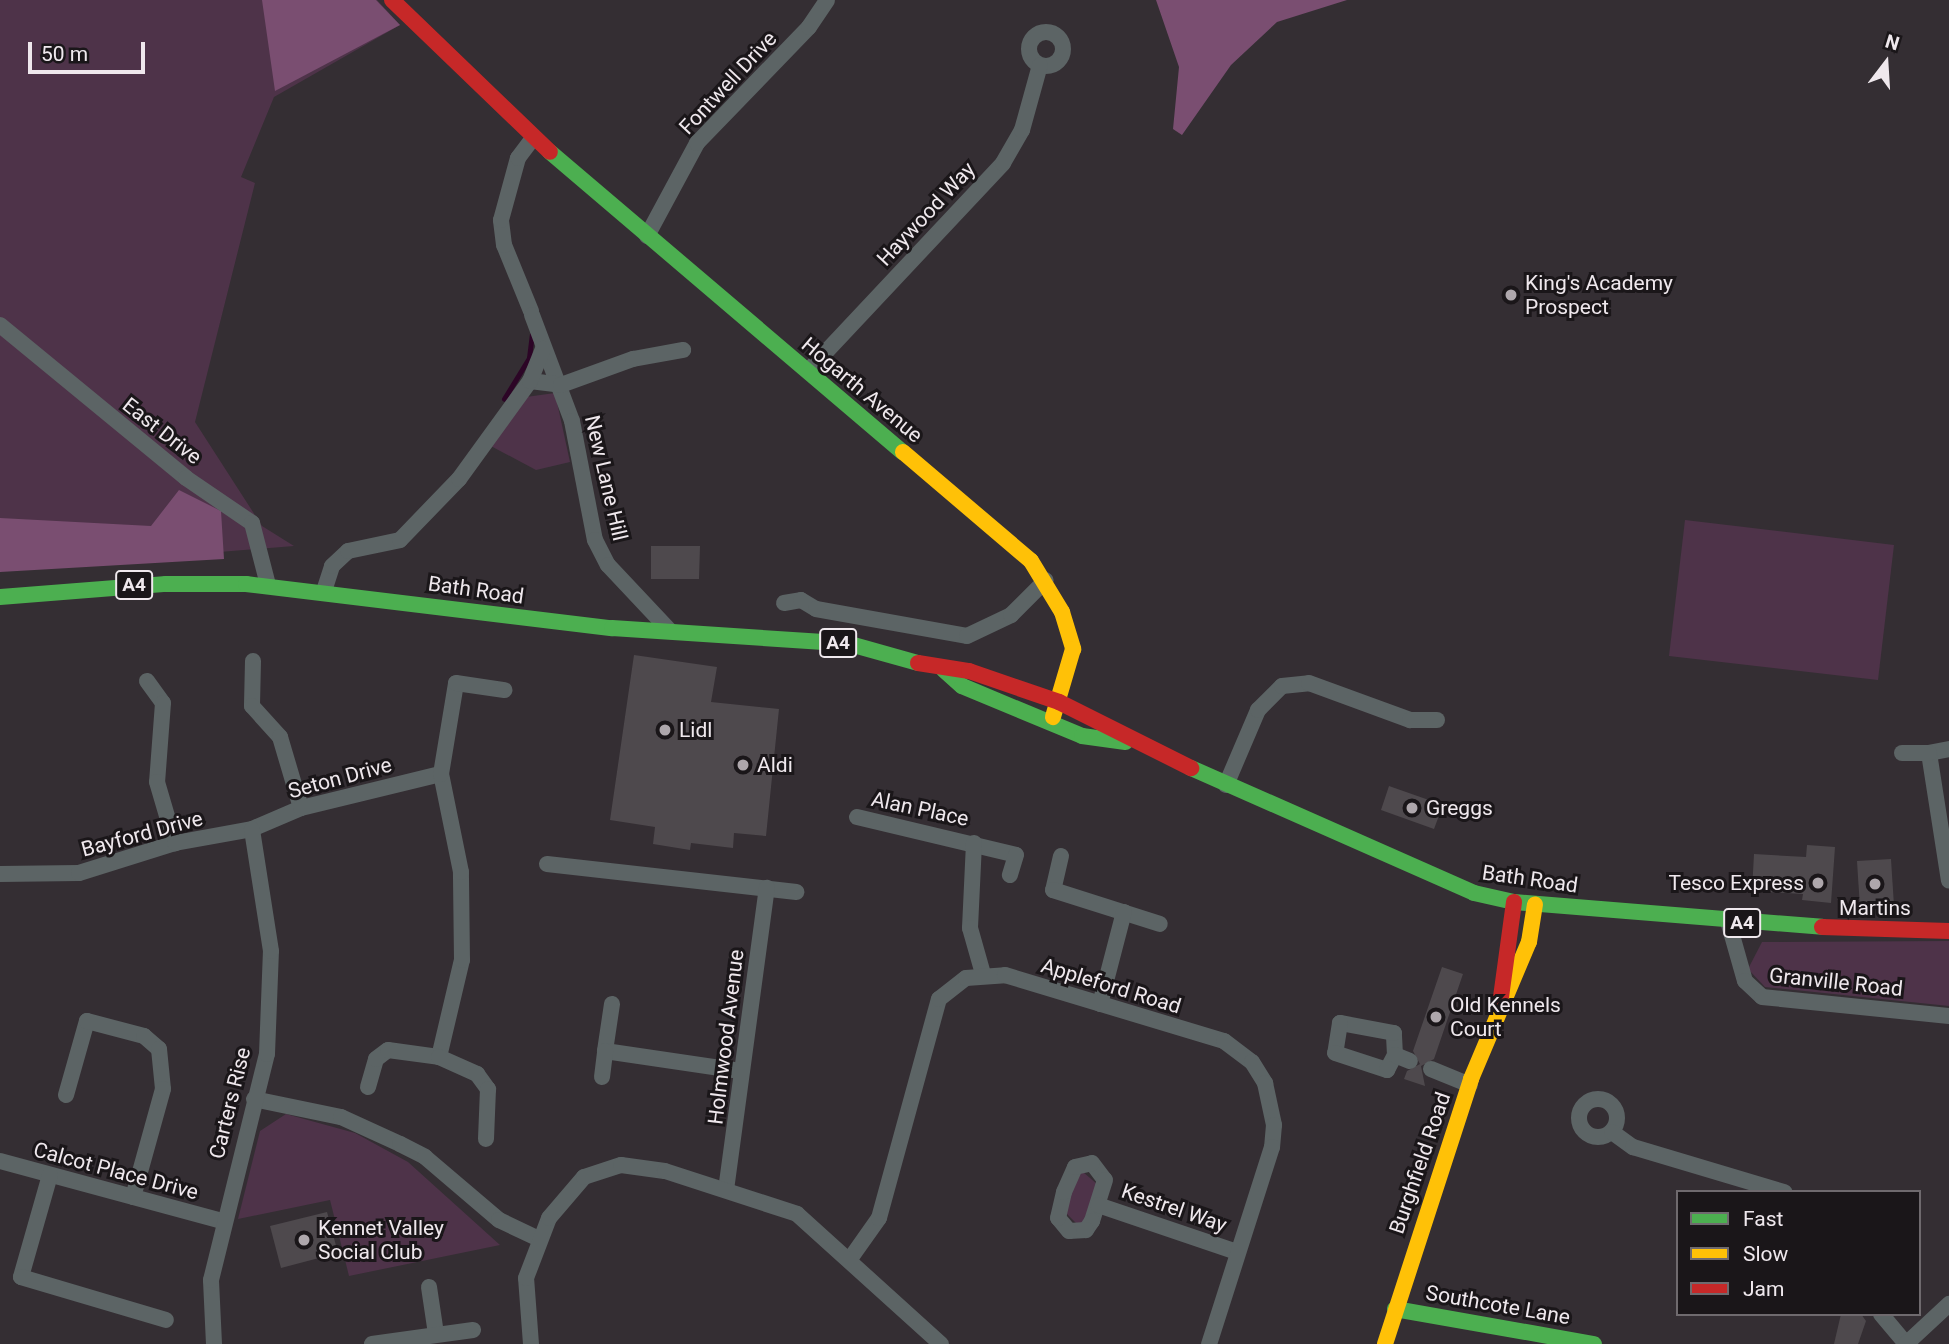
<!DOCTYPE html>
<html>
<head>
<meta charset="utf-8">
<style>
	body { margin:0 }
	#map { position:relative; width:1949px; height:1344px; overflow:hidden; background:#342e33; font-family:Roboto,sans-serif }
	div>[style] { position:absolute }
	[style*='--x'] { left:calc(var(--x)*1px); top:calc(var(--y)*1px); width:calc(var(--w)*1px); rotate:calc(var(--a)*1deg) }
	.green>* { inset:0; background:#4e3349 }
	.forest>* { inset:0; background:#7a4e71 }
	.stream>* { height:4.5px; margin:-2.25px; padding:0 2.25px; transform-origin:2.25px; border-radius:2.25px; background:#2c0526 }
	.building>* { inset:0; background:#4e494d }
	.street>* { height:16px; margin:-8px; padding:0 8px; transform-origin:8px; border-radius:8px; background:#5c6465 }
	.street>.ring { margin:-8px; padding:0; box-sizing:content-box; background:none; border:16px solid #5c6465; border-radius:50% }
	.fast>* { height:16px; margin:-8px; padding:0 8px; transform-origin:8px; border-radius:8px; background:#4caf50 }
	.slow>* { height:16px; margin:-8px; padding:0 8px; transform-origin:8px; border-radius:8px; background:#ffc107 }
	.jam>* { height:16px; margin:-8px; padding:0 8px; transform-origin:8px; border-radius:8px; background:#c62828 }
	.dots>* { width:19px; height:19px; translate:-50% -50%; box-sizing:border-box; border:4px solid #1a1619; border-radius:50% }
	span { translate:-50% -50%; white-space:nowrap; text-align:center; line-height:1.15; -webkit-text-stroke:6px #1a1619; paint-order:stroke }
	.shield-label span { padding:2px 5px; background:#1a1619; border:2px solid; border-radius:5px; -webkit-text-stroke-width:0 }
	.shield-label { font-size:19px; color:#efe8ed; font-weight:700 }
	.street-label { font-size:21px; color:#efe8ed }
	.poi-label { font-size:21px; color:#efe8ed }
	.left { translate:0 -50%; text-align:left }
	.right { translate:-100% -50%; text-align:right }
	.legend { position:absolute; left:1676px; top:1190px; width:245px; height:126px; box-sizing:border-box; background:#1a1619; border:2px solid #6f6a6e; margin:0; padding:9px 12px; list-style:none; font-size:21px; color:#efe8ed }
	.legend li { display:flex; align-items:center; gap:14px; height:35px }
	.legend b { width:35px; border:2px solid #6f6a6e }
	.north { position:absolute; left:1851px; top:28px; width:70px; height:70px; -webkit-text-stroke:5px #1a1619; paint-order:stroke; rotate:17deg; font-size:19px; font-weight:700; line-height:28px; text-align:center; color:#efe8ed }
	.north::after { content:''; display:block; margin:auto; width:24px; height:32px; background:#efe8ed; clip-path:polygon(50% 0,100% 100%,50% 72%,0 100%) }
	.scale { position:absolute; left:28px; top:42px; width:117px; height:32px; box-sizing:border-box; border:4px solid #efe8ed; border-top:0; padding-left:9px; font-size:21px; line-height:24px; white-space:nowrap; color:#efe8ed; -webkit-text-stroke:5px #1a1619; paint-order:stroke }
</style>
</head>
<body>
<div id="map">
	<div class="green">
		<i style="clip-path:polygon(0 0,377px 0,400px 25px,274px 97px,241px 177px,255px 183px,195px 422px,262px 526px,294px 546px,0 570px)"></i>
		<i style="clip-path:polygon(555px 393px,570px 462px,536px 470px,489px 445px,526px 397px)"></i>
		<i style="clip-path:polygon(1685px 520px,1894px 545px,1878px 680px,1669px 656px)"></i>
		<i style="clip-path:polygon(1949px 941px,1949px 1006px,1765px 987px,1748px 969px,1762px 942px)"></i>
		<i style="clip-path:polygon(286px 1114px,355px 1133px,408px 1162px,500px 1245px,349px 1276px,330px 1200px,238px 1219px,260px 1131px)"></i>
		<i style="clip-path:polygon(1083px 1172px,1097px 1184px,1085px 1221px,1078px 1225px,1064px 1211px,1075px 1176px)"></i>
	</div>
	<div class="forest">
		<i style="clip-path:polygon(262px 0,376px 0,400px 25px,275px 91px)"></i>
		<i style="clip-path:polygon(1156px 0,1347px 0,1277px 22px,1231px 65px,1182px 135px,1173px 129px,1179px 67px)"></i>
		<i style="clip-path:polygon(179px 490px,221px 511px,224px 559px,0 572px,0 518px,151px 526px)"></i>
	</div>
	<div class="stream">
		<i style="--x:504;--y:399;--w:48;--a:-58.6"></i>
		<i style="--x:529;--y:358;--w:23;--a:-83"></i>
	</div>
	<div class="building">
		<i style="clip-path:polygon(651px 546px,700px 546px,699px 579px,651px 579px)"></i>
		<i style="clip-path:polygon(634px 655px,717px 667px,711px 702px,779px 709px,766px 836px,734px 833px,733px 848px,691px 843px,690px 850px,653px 844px,655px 827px,610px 820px)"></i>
		<i style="clip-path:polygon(1389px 786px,1443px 805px,1434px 829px,1381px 810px)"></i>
		<i style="clip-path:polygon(1807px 845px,1835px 847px,1831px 903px,1802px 900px,1803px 894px,1752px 891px,1754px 854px,1806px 857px)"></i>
		<i style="clip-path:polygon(1891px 859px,1894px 906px,1860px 908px,1857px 861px)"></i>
		<i style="clip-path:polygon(1442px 967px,1463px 974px,1434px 1059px,1421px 1066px,1425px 1086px,1404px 1079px,1407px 1071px,1420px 1064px,1413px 1051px)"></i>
		<i style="clip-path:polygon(327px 1212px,338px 1253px,281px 1268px,270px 1226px)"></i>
		<i style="clip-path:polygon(1841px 1314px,1861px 1314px,1866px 1321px,1858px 1344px,1834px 1344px)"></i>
	</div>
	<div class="street">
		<i class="ring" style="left:1029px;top:32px;width:18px;height:18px"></i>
		<i style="--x:647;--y:236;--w:106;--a:-61.7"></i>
		<i style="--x:697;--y:143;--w:161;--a:-46"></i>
		<i style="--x:809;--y:27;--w:32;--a:-56"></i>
		<i style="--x:531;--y:311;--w:71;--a:-112.2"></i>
		<i style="--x:504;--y:245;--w:25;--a:-97"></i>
		<i style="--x:501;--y:220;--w:64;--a:-74.7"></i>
		<i style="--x:518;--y:158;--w:25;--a:-53"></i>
		<i style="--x:532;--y:315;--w:113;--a:69.3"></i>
		<i style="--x:572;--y:421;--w:121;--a:79.1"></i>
		<i style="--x:595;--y:540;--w:28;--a:63"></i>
		<i style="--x:608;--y:565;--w:91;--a:46.8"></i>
		<i style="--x:0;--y:325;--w:241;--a:39.4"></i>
		<i style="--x:186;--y:478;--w:80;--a:34.3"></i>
		<i style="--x:252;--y:523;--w:64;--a:75.5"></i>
		<i style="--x:808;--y:371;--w:285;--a:-46.8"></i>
		<i style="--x:1003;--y:163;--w:38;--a:-60"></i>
		<i style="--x:1022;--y:130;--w:67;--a:-74.5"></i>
		<i style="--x:530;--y:381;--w:31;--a:7"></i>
		<i style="--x:561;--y:385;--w:77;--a:-19.9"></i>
		<i style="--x:633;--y:359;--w:51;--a:-10.2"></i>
		<i style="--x:324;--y:591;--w:26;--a:-72"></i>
		<i style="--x:332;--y:566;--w:22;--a:-43"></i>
		<i style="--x:348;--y:551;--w:53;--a:-11.9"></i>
		<i style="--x:400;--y:540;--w:85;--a:-46"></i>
		<i style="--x:459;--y:479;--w:121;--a:-54.1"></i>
		<i style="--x:530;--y:381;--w:35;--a:-68"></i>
		<i style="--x:784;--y:603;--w:17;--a:-10"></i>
		<i style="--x:801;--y:600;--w:17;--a:31"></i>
		<i style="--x:816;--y:609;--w:153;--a:10.1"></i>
		<i style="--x:967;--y:636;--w:49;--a:-25.5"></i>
		<i style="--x:1011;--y:615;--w:49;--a:-45"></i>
		<i style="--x:253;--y:661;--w:45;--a:91.3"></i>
		<i style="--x:252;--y:706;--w:42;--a:47.9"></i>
		<i style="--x:280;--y:737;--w:74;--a:73.5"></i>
		<i style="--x:147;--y:681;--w:27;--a:54"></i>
		<i style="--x:163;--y:703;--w:79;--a:94.3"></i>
		<i style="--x:157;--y:782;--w:64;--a:73.6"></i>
		<i style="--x:1949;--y:749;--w:20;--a:169"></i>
		<i style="--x:1929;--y:753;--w:129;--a:81.1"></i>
		<i style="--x:1902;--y:753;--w:27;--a:0"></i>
		<i style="--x:1226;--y:785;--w:82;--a:-66.9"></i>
		<i style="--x:1258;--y:710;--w:34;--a:-45"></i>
		<i style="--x:1282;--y:686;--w:27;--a:-6"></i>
		<i style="--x:1309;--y:683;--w:108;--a:20.1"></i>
		<i style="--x:1410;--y:720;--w:27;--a:0"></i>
		<i style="--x:857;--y:817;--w:163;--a:13.4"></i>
		<i style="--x:1016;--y:855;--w:21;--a:107"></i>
		<i style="--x:974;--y:843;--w:85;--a:92.7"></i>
		<i style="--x:970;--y:928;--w:48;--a:74.2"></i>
		<i style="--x:1061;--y:856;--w:35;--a:103"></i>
		<i style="--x:1053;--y:890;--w:112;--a:17.6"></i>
		<i style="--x:547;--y:864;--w:251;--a:6.4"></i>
		<i style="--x:0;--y:874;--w:79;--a:-0.7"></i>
		<i style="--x:79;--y:873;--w:101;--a:-17.4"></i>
		<i style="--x:175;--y:843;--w:78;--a:-10.3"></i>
		<i style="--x:252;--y:829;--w:53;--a:-23.2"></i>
		<i style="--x:301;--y:808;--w:144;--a:-13.7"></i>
		<i style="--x:1728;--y:921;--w:62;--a:74.2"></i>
		<i style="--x:1745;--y:981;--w:23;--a:43"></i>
		<i style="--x:1762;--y:997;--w:188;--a:5.8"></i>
		<i style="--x:612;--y:1004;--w:48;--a:98.5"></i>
		<i style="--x:605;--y:1051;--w:137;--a:8.4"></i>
		<i style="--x:1100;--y:1004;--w:95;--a:-75.4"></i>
		<i style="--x:1395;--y:1055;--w:22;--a:-93"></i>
		<i style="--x:1394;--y:1033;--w:55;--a:-169.5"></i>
		<i style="--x:1340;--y:1023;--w:30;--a:99"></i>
		<i style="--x:1335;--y:1053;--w:55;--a:18.1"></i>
		<i style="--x:1387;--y:1070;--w:17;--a:-62"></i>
		<i style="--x:1395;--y:1055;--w:16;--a:22"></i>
		<i style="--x:439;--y:1057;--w:100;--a:-76.7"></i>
		<i style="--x:462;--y:960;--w:88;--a:-90.7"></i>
		<i style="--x:461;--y:872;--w:100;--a:-101.5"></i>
		<i style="--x:441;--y:774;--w:92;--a:-80.6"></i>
		<i style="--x:456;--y:683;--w:49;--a:8.3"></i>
		<i style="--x:1431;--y:1069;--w:42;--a:22.3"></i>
		<i style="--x:602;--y:1077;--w:26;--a:-83"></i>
		<i style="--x:368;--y:1087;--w:29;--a:-74"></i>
		<i style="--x:376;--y:1059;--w:15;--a:-37"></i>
		<i style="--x:388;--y:1050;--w:51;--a:7.8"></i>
		<i style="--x:439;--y:1057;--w:42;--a:24.1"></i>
		<i style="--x:477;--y:1074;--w:19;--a:54"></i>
		<i style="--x:488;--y:1089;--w:50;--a:92.3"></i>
		<i style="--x:66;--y:1095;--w:77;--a:-74.2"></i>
		<i style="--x:87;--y:1021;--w:59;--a:14.7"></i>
		<i style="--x:144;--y:1036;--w:20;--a:41"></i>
		<i style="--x:159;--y:1049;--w:40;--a:84.3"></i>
		<i style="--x:163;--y:1089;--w:112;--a:105.5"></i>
		<i class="ring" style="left:1579px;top:1099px;width:22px;height:22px"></i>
		<i style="--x:254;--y:1099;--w:89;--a:11.7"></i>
		<i style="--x:341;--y:1117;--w:65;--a:24.6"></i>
		<i style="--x:400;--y:1144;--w:28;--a:27"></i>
		<i style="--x:425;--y:1157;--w:97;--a:40.4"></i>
		<i style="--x:499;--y:1220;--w:44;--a:25.4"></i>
		<i style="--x:1612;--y:1132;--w:26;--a:36"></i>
		<i style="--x:1633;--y:1147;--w:158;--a:16.6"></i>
		<i style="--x:0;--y:1161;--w:230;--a:15.1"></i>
		<i style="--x:1092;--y:1163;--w:21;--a:53"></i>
		<i style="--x:1105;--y:1180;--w:43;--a:107.6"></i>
		<i style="--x:1092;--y:1221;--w:11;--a:124"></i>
		<i style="--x:1086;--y:1230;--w:17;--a:177"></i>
		<i style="--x:1069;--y:1231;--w:17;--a:-130"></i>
		<i style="--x:1058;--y:1218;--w:27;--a:-77"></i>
		<i style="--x:1064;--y:1192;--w:27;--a:-66"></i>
		<i style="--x:1075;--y:1167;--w:17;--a:-13"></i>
		<i style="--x:50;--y:1175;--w:106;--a:105.9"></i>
		<i style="--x:21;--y:1277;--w:151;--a:16.5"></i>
		<i style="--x:726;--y:1190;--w:305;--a:-82.3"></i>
		<i style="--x:1098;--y:1205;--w:147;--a:18.7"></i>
		<i style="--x:850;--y:1259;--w:50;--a:-54.7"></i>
		<i style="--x:879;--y:1218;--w:227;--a:-74.7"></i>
		<i style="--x:939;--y:999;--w:34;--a:-38"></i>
		<i style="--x:966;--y:978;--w:39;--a:-4"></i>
		<i style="--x:1005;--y:975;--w:229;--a:16.8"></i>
		<i style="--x:1224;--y:1041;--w:35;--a:37"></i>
		<i style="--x:1252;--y:1062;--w:25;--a:58"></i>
		<i style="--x:1265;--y:1083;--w:43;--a:77.9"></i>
		<i style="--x:1274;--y:1125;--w:22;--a:95"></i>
		<i style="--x:1272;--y:1147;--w:207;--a:107.7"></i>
		<i style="--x:429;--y:1287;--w:48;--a:81.5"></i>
		<i style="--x:1881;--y:1314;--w:39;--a:50"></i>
		<i style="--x:214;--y:1344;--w:64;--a:-92.7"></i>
		<i style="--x:211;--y:1280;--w:233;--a:-76.1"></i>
		<i style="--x:267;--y:1054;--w:103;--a:-87.8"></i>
		<i style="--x:271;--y:951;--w:123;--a:-98.9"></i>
		<i style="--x:372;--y:1344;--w:102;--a:-7.9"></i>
		<i style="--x:531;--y:1344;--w:66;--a:-94.3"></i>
		<i style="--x:526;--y:1278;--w:64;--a:-69"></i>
		<i style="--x:549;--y:1218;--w:54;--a:-49.5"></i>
		<i style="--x:584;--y:1177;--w:39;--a:-18"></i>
		<i style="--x:621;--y:1165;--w:44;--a:7.8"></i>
		<i style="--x:665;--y:1171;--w:139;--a:18"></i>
		<i style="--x:797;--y:1214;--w:194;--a:42.1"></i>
		<i style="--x:1906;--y:1344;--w:59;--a:-42.9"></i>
	</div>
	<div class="fast">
		<i style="--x:550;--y:152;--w:463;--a:40.4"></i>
		<i style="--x:0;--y:597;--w:167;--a:-4.5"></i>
		<i style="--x:166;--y:584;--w:80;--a:0"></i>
		<i style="--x:246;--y:584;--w:369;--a:6.9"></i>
		<i style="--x:612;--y:628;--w:239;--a:3.8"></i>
		<i style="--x:850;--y:644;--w:71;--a:15.6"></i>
		<i style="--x:944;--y:670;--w:24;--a:42"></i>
		<i style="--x:962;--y:686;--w:130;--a:22.6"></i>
		<i style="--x:1082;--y:736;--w:44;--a:7.8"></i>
		<i style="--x:1191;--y:768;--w:309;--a:23.8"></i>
		<i style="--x:1474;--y:893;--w:41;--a:12.7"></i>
		<i style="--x:1514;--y:902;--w:309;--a:4.6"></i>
		<i style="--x:1395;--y:1309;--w:202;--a:10"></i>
	</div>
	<div class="slow">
		<i style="--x:903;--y:452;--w:168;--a:40.4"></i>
		<i style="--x:1031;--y:561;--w:60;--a:58.7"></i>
		<i style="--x:1062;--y:612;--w:39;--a:73"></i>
		<i style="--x:1073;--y:649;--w:71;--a:106.4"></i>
		<i style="--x:1385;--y:1344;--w:279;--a:-72"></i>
		<i style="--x:1471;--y:1079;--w:149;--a:-67.1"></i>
		<i style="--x:1529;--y:942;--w:38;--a:-81"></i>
	</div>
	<div class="jam">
		<i style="--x:392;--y:0;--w:219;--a:43.9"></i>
		<i style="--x:918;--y:663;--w:52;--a:8.9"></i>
		<i style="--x:969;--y:671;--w:95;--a:19"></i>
		<i style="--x:1059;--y:702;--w:148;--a:26.6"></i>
		<i style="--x:1822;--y:927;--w:127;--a:1.8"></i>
		<i style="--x:1501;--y:997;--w:96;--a:-82.2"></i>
	</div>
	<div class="dots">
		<i style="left:1511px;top:295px;background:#aea7ac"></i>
		<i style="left:665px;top:730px;background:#aea7ac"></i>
		<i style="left:743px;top:765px;background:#aea7ac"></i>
		<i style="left:1412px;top:808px;background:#aea7ac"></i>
		<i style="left:1818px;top:883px;background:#aea7ac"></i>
		<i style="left:1875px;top:884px;background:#aea7ac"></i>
		<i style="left:1436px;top:1017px;background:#aea7ac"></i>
		<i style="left:304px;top:1240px;background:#aea7ac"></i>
	</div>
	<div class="shield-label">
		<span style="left:134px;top:585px">A4</span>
		<span style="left:838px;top:643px">A4</span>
		<span style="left:1742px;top:923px">A4</span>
	</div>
	<div class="street-label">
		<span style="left:728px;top:83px;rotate:-47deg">Fontwell Drive</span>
		<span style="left:926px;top:214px;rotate:-47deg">Haywood Way</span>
		<span style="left:862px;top:390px;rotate:40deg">Hogarth Avenue</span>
		<span style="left:162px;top:431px;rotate:38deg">East Drive</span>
		<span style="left:606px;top:478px;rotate:77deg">New Lane Hill</span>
		<span style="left:476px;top:590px;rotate:8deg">Bath Road</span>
		<span style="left:340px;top:778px;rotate:-15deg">Seton Drive</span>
		<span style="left:920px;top:809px;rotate:12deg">Alan Place</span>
		<span style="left:142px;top:834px;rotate:-15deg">Bayford Drive</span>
		<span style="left:1530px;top:879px;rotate:8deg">Bath Road</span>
		<span style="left:1836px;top:982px;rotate:6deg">Granville Road</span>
		<span style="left:1111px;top:986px;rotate:17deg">Appleford Road</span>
		<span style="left:726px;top:1037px;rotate:-83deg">Holmwood Avenue</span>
		<span style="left:230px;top:1103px;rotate:-76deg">Carters Rise</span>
		<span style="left:1420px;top:1163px;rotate:-71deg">Burghfield Road</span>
		<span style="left:116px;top:1171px;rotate:15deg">Calcot Place Drive</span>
		<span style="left:1174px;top:1208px;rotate:19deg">Kestrel Way</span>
		<span style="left:1498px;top:1305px;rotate:10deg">Southcote Lane</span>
	</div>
	<div class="poi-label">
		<span class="left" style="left:1525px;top:295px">King's Academy<br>Prospect</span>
		<span class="left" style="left:679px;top:730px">Lidl</span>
		<span class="left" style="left:757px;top:765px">Aldi</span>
		<span class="left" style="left:1426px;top:808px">Greggs</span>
		<span class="right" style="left:1804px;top:883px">Tesco Express</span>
		<span style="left:1875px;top:908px">Martins</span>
		<span class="left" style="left:1450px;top:1017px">Old Kennels<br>Court</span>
		<span class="left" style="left:318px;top:1240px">Kennet Valley<br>Social Club</span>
	</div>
	<ul class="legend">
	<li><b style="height:9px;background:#4caf50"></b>Fast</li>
	<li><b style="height:9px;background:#ffc107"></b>Slow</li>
	<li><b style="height:9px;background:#c62828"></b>Jam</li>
	</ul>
	<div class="north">N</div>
	<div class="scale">50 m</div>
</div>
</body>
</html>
